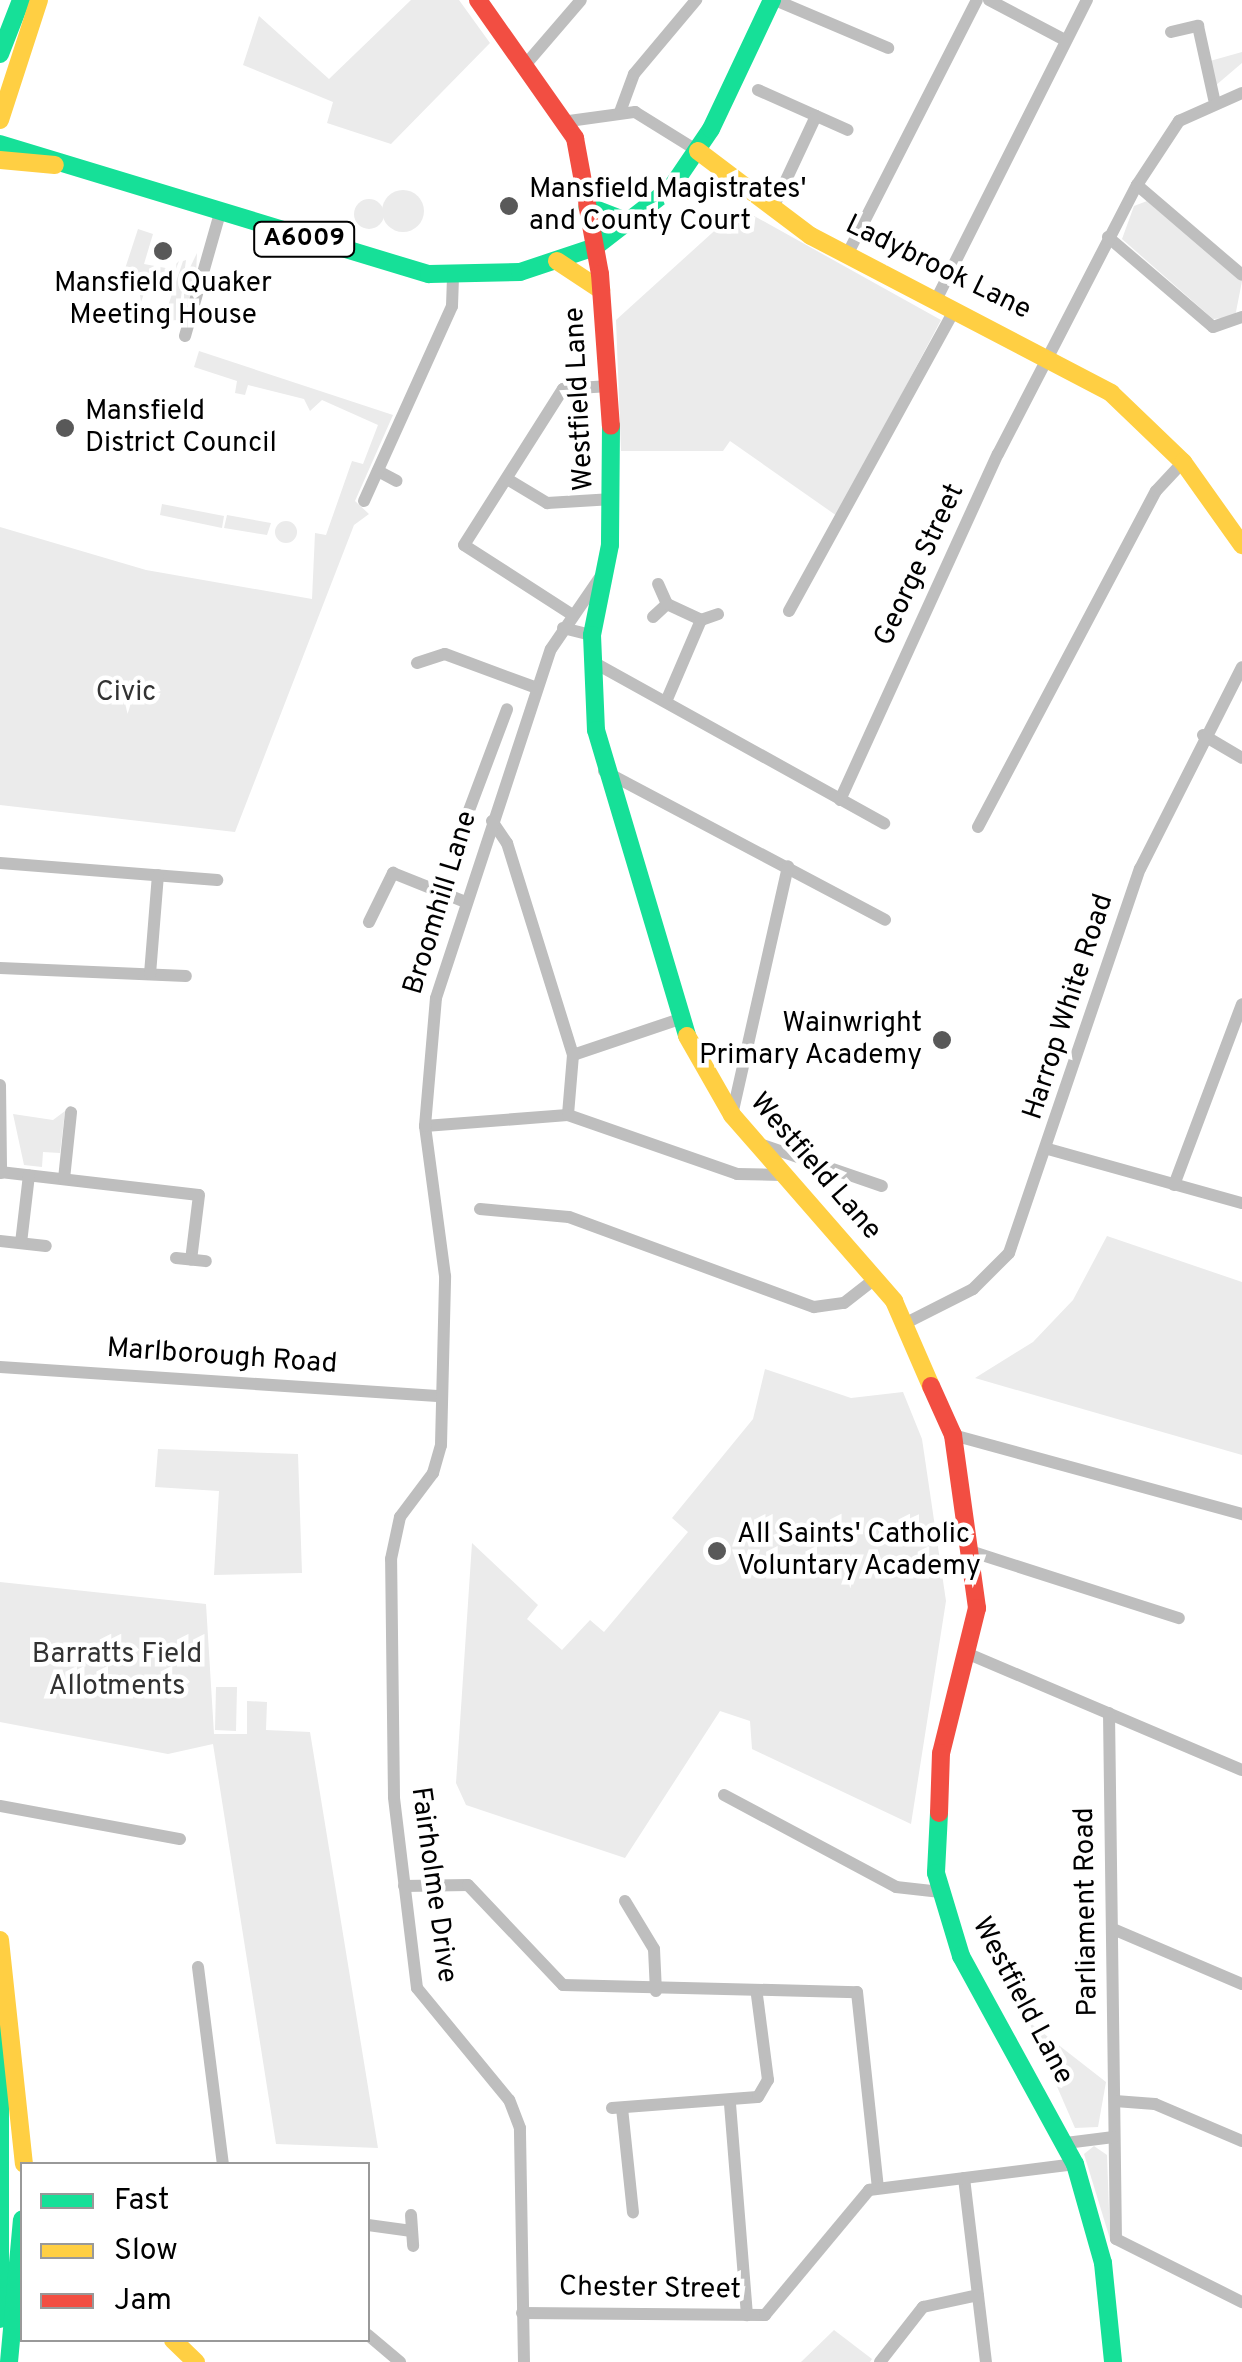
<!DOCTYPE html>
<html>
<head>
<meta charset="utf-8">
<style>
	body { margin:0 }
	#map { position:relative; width:1242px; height:2362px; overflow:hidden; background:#fff; font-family:Overpass,sans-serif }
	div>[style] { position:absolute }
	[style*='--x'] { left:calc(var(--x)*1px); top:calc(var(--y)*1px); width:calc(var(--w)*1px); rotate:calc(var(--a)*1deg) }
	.green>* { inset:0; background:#ebebeb }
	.round { border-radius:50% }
	.street>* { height:12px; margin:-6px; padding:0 6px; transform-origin:6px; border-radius:6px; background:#bebebe }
	.fast>* { height:18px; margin:-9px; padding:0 9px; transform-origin:9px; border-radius:9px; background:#16e098 }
	.slow>* { height:18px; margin:-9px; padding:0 9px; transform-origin:9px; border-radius:9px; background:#ffcf43 }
	.jam>* { height:18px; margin:-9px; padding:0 9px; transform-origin:9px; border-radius:9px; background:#f24e42 }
	.dots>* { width:28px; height:28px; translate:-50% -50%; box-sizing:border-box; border:5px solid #fff; border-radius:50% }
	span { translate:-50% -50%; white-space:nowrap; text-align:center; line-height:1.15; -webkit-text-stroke:9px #fff; paint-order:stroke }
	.shield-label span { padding:2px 8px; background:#fff; border:2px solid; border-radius:8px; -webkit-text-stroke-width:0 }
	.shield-label { font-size:25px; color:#000; font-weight:700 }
	.poi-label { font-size:28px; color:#000 }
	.left { translate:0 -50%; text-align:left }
	.right { translate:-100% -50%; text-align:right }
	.street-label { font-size:28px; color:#000 }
	.park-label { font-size:28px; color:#323232 }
	.legend { position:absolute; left:20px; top:2162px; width:350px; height:180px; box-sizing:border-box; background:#fff; border:2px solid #999; margin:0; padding:12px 18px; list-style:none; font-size:30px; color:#000 }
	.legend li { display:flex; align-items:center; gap:20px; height:50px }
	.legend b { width:50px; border:2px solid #999 }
</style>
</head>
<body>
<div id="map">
	<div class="green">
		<i style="clip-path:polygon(411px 0,459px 0,490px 43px,391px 144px,327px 123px,333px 102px,243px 65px,259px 16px,329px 79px)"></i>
		<i style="clip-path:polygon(1242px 52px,1242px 63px,1215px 86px,1210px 61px)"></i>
		<i class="round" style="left:382px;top:190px;width:42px;height:42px"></i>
		<i class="round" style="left:354px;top:199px;width:30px;height:30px"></i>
		<i style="clip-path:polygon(1147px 201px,1242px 281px,1235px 317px,1213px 319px,1122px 239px,1134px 206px)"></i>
		<i style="clip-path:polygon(747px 212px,941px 320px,837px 516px,730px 441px,723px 451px,621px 451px,616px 320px,733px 214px)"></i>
		<i style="clip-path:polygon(138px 229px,153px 234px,144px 264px,171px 269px,179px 261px,166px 295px,146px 288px,141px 302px,139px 287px,121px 281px)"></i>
		<i style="clip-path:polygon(197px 253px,196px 274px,184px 317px,184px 280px)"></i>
		<i style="clip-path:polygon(186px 260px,178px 320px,163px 321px,183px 261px)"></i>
		<i style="clip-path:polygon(199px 351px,393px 415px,355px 501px,369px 514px,354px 525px,235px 832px,0 805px,0 527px,146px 570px,312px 599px,315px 533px,326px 535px,352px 461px,363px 464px,378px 425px,322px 400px,310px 411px,304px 399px,248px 385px,245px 395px,235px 393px,237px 381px,194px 367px)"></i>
		<i style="clip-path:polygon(162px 504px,224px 516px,222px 528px,160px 515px)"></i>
		<i style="clip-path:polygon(227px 515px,271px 523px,267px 535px,224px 528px)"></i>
		<i class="round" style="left:275px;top:521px;width:22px;height:22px"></i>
		<i style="clip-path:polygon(65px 1111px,60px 1153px,43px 1152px,42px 1167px,24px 1165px,13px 1114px,53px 1120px)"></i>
		<i style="clip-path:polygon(1107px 1236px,1242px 1282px,1242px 1455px,975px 1378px,1033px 1342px,1073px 1300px)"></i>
		<i style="clip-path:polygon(765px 1369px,851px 1398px,903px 1392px,922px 1439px,946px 1601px,911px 1824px,752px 1749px,750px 1721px,720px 1711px,625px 1858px,466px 1805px,456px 1783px,472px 1543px,538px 1605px,527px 1619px,562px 1650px,590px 1620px,604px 1632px,688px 1532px,672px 1518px,753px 1419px)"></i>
		<i style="clip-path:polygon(158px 1449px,298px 1454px,302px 1573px,214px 1575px,219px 1491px,155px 1487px)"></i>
		<i style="clip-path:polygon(0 1582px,206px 1604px,214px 1734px,247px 1734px,247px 1701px,267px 1702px,266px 1730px,310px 1732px,378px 2148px,276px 2144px,213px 1744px,168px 1754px,0 1722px)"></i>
		<i style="clip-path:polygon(216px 1687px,237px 1687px,236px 1731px,215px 1730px)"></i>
		<i style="clip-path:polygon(1029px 2022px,1106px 2082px,1098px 2127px,1075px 2128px)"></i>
		<i style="clip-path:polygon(1094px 2146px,1107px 2155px,1110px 2239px,1084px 2154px)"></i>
		<i style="clip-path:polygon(834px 2330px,872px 2359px,870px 2362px,801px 2362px)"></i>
	</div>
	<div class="street">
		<i style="--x:775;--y:0;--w:123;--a:23"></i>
		<i style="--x:989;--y:0;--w:86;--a:27.8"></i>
		<i style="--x:1171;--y:32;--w:28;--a:-13"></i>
		<i style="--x:1198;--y:26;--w:75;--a:77.6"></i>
		<i style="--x:526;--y:64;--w:84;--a:-49.3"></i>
		<i style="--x:758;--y:90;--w:98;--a:24"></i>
		<i style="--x:620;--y:112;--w:40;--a:-69.8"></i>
		<i style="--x:634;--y:74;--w:97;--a:-50"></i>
		<i style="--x:569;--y:121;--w:67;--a:-7.8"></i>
		<i style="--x:635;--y:112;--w:74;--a:31.8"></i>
		<i style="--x:1137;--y:185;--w:138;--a:40.6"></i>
		<i style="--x:772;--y:210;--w:104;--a:-64.9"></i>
		<i style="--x:1108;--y:237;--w:138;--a:40.6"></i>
		<i style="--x:1213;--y:327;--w:31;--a:-19"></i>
		<i style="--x:846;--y:257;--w:288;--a:-63"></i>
		<i style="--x:936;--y:300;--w:336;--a:-63.3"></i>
		<i style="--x:185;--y:336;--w:128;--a:-74.1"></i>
		<i style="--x:378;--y:471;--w:21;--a:28"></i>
		<i style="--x:507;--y:479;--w:47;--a:31"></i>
		<i style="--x:547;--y:503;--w:66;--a:-3.5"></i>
		<i style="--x:364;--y:501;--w:214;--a:-65.7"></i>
		<i style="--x:452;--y:306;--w:28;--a:-88"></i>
		<i style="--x:667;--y:604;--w:38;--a:25"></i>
		<i style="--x:701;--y:620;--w:84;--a:113.2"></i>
		<i style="--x:789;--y:611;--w:345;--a:-61.2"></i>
		<i style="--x:571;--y:614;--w:127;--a:-147.2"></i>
		<i style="--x:464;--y:545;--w:185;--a:-57.6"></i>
		<i style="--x:563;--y:389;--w:46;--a:-3.7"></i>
		<i style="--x:653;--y:617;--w:19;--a:-43"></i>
		<i style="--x:667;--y:604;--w:22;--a:-114"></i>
		<i style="--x:701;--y:620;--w:18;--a:-19"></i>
		<i style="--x:563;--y:628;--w:30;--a:14"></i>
		<i style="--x:593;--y:662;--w:333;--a:29"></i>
		<i style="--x:417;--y:663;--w:29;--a:-18"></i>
		<i style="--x:445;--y:654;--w:98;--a:20.3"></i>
		<i style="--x:1203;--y:735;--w:45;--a:30.5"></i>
		<i style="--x:604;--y:771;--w:318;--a:27.9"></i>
		<i style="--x:840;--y:800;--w:380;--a:-65.5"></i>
		<i style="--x:998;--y:454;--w:303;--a:-62.7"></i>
		<i style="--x:1137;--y:185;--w:77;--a:-56.7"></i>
		<i style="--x:1179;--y:121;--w:69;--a:-24"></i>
		<i style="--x:492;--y:821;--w:27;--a:56"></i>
		<i style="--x:507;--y:843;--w:222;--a:72.7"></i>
		<i style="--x:573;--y:1055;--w:60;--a:94.8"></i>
		<i style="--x:978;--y:827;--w:380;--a:-62.1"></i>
		<i style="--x:1156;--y:491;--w:40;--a:-47"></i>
		<i style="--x:456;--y:845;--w:145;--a:-69.4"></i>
		<i style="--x:0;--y:863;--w:218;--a:4.5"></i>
		<i style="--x:369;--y:922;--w:55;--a:-63.9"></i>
		<i style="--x:393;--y:873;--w:75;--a:21.8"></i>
		<i style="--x:0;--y:968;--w:186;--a:2.5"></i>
		<i style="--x:150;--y:974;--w:99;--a:-85.4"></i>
		<i style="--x:573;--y:1055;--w:110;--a:-18.6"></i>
		<i style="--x:0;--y:1085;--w:88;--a:89.3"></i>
		<i style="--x:732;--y:1115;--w:255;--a:-77.3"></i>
		<i style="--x:425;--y:1126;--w:143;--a:-4.4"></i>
		<i style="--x:568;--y:1115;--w:179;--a:19.2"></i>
		<i style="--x:737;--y:1174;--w:44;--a:1.3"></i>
		<i style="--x:757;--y:1143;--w:132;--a:19"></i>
		<i style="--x:1048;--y:1149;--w:201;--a:15.6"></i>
		<i style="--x:0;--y:1172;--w:200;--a:6.6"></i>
		<i style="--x:199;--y:1195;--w:65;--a:97"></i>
		<i style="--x:64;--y:1179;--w:67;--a:-84"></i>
		<i style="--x:1174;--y:1185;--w:193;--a:-69.4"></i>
		<i style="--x:480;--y:1209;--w:89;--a:5.1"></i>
		<i style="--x:569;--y:1217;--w:261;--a:20.2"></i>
		<i style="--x:814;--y:1307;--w:30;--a:-8"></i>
		<i style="--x:844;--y:1303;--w:39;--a:-38"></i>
		<i style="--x:0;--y:1241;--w:46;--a:6.2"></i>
		<i style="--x:21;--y:1243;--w:68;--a:-83.3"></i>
		<i style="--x:176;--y:1258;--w:30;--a:6"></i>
		<i style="--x:906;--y:1323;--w:75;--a:-26.9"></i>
		<i style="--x:973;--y:1289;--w:51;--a:-45"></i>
		<i style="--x:1009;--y:1253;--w:406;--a:-71.2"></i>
		<i style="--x:1140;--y:869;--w:226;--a:-63.2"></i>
		<i style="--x:0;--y:1367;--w:442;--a:3.8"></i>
		<i style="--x:953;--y:1435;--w:300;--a:15.3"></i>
		<i style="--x:976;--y:1553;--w:213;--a:17.8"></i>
		<i style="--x:971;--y:1655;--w:294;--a:23"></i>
		<i style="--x:1109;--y:1713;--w:526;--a:89.24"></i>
		<i style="--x:1116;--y:2239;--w:141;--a:26.6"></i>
		<i style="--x:724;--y:1795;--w:195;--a:28.1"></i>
		<i style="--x:896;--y:1887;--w:45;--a:6.3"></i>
		<i style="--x:0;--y:1806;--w:183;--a:10.4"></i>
		<i style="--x:404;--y:1886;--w:64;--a:-0.9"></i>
		<i style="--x:468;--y:1885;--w:138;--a:46.5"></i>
		<i style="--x:563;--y:1985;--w:294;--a:1.4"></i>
		<i style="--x:857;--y:1992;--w:196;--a:83.9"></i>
		<i style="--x:625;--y:1901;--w:56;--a:58.9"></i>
		<i style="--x:654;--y:1949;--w:42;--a:87.3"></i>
		<i style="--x:1113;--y:1929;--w:140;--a:23.1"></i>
		<i style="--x:198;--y:1967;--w:199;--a:82.8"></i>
		<i style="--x:1115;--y:2101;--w:40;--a:4.3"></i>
		<i style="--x:1155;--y:2104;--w:95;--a:23"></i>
		<i style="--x:730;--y:2104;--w:212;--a:85.4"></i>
		<i style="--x:612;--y:2108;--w:146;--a:-4.3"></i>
		<i style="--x:758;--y:2097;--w:20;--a:-60"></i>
		<i style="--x:768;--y:2080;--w:86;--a:-97.4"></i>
		<i style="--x:622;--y:2108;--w:105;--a:84"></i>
		<i style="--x:1066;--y:2143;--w:48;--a:-7.1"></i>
		<i style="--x:964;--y:2178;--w:185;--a:83.2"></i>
		<i style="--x:411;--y:2215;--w:31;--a:86"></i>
		<i style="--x:368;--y:2225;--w:44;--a:7.8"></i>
		<i style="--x:522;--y:2313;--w:243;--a:0.5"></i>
		<i style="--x:765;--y:2315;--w:163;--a:-50.2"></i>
		<i style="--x:869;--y:2190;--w:208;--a:-7.2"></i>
		<i style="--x:368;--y:2335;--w:42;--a:40.2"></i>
		<i style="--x:524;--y:2362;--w:234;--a:-91"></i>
		<i style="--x:520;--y:2128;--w:30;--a:-111"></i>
		<i style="--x:509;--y:2100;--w:145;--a:-129.4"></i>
		<i style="--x:417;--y:1988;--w:192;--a:-96.9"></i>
		<i style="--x:394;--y:1797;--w:238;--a:-90.7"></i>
		<i style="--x:391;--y:1559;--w:43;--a:-77.9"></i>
		<i style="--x:400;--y:1517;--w:55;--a:-53.1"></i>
		<i style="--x:433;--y:1473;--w:29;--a:-74"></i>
		<i style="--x:441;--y:1445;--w:169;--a:-88.6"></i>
		<i style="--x:445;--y:1276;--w:151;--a:-97.6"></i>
		<i style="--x:425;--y:1126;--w:128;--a:-85.1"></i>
		<i style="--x:436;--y:998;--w:367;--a:-71.8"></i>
		<i style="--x:551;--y:649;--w:88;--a:-55.6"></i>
		<i style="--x:880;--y:2362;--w:70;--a:-52"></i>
		<i style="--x:923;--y:2307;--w:56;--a:-12.3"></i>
	</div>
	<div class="fast">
		<i style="--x:0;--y:54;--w:58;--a:-68.7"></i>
		<i style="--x:0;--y:144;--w:448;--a:16.9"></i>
		<i style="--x:429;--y:274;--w:91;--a:-1.3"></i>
		<i style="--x:520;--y:272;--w:79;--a:-18.4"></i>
		<i style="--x:595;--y:247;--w:96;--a:-37.8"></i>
		<i style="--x:671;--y:188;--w:71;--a:-55.9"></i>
		<i style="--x:711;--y:129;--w:143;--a:-64.7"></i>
		<i style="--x:587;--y:206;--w:47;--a:21.1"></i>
		<i style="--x:611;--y:426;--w:119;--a:90.5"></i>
		<i style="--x:610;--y:545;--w:92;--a:101.3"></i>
		<i style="--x:592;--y:635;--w:95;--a:87.6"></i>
		<i style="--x:596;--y:730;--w:319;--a:73.4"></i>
		<i style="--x:939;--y:1813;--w:60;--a:92.9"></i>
		<i style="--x:936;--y:1873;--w:87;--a:73.2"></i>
		<i style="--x:961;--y:1956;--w:237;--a:61.3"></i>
		<i style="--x:1075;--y:2164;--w:103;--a:74.2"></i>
		<i style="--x:1103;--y:2263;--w:100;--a:84.2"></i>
		<i style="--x:0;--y:2028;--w:291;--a:90"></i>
		<i style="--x:9;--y:2362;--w:143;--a:-84.8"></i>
	</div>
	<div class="slow">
		<i style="--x:0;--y:120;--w:126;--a:-72"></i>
		<i style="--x:698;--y:151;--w:141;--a:37"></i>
		<i style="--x:811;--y:236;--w:339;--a:27.6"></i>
		<i style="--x:1111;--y:393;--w:100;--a:43.8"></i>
		<i style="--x:1183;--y:462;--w:102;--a:54.6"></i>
		<i style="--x:0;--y:160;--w:55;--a:5.2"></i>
		<i style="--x:557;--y:261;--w:53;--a:33.4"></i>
		<i style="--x:687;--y:1036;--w:91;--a:60.3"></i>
		<i style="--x:732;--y:1115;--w:247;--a:48.9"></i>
		<i style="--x:894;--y:1301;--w:93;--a:66.5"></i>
		<i style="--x:0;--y:1940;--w:225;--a:83.9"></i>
		<i style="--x:173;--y:2340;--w:32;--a:44"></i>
	</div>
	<div class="jam">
		<i style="--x:478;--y:0;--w:169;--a:54.9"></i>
		<i style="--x:575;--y:138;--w:138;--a:79.6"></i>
		<i style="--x:600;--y:274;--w:152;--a:85.9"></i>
		<i style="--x:931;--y:1386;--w:54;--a:65.8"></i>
		<i style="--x:953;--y:1435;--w:175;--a:82.1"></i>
		<i style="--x:977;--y:1608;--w:149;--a:103.9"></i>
		<i style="--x:941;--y:1753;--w:60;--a:91.9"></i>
	</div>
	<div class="dots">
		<i style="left:509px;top:206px;background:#595959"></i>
		<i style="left:163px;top:251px;background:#595959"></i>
		<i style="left:65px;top:428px;background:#595959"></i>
		<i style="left:942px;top:1040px;background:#595959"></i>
		<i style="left:717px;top:1551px;background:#595959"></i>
	</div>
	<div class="shield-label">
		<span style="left:304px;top:239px">A6009</span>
	</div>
	<div class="poi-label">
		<span class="left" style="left:529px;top:206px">Mansfield Magistrates'<br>and County Court</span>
		<span style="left:163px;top:300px">Mansfield Quaker<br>Meeting House</span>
		<span class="left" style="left:85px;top:428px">Mansfield<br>District Council</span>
		<span class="right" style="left:922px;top:1040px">Wainwright<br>Primary Academy</span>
		<span class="left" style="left:737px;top:1551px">All Saints' Catholic<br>Voluntary Academy</span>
	</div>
	<div class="street-label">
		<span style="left:938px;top:268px;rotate:26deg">Ladybrook Lane</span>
		<span style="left:580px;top:399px;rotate:-93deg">Westfield Lane</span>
		<span style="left:920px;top:565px;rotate:-65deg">George Street</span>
		<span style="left:441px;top:903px;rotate:-73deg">Broomhill Lane</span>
		<span style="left:1069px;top:1007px;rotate:-72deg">Harrop White Road</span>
		<span style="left:815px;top:1167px;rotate:49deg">Westfield Lane</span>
		<span style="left:222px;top:1357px;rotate:4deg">Marlborough Road</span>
		<span style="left:433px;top:1885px;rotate:82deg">Fairholme Drive</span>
		<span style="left:1087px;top:1912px;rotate:-91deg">Parliament Road</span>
		<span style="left:1022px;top:2001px;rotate:62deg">Westfield Lane</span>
		<span style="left:650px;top:2289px;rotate:1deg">Chester Street</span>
	</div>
	<div class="park-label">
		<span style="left:126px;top:693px">Civic</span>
		<span style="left:117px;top:1671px">Barratts Field<br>Allotments</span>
	</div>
	<ul class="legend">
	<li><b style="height:12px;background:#16e098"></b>Fast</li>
	<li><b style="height:12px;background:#ffcf43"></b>Slow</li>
	<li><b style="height:12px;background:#f24e42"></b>Jam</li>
	</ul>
</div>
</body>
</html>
